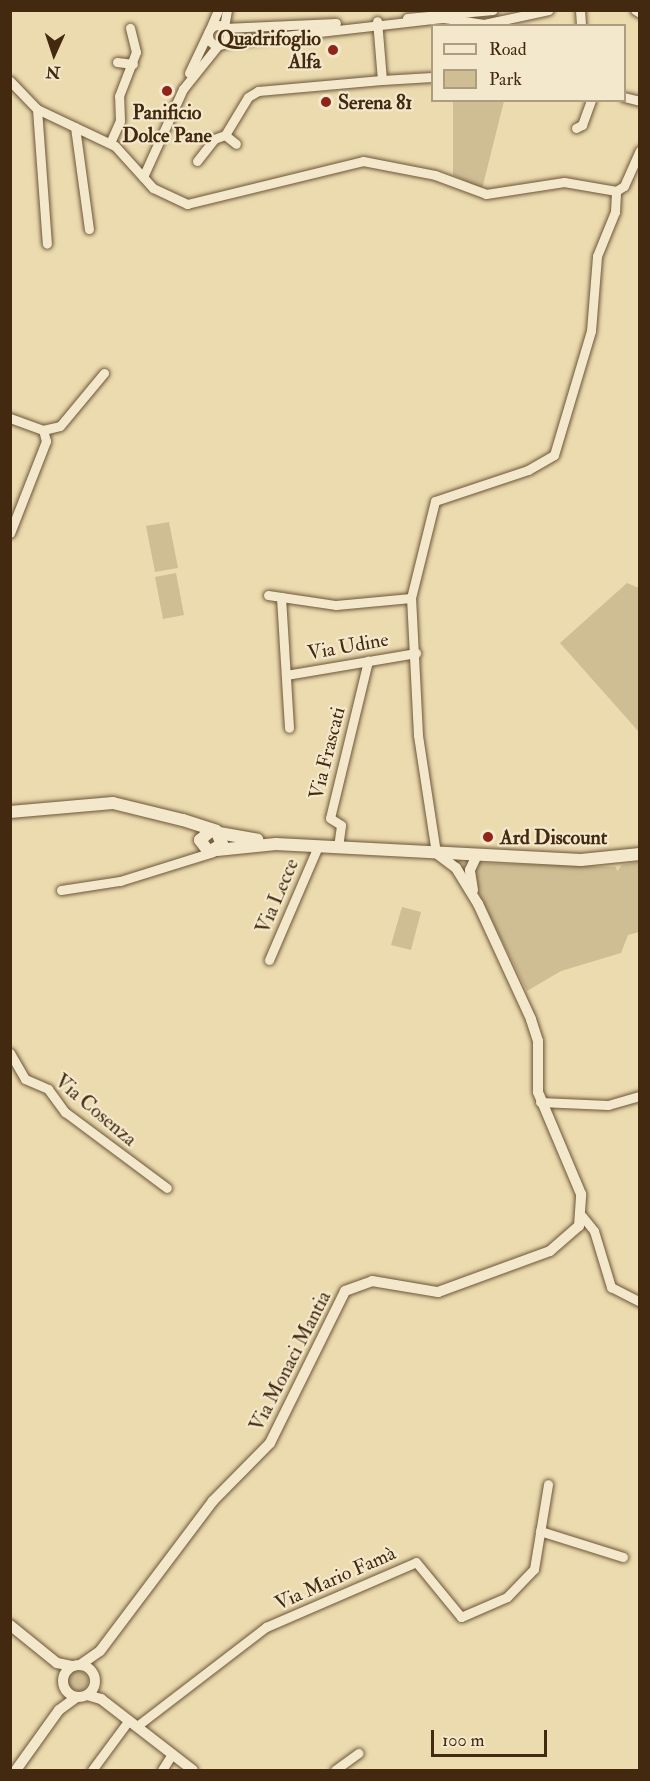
<!DOCTYPE html>
<html>
<head>
<meta charset="utf-8">
<style>
	body { margin:0 }
	#map { position:relative; width:650px; height:1781px; overflow:hidden; background:#ecdbaf; font-family:"IM FELL Double Pica",serif }
	div>[style] { position:absolute }
	[style*='--x'] { left:calc(var(--x)*1px); top:calc(var(--y)*1px); width:calc(var(--w)*1px); rotate:calc(var(--a)*1deg) }
	.green>* { inset:0; background:#cfbd94 }
	.round { border-radius:50% }
	.roads { filter:drop-shadow(0 0 2px #6d5638) drop-shadow(0 0 2px #6d5638) }
	.minor>* { height:9px; margin:-4.5px; padding:0 4.5px; transform-origin:4.5px; border-radius:4.5px; background:#f3e8cb }
	.minor>.ring { margin:-4.5px; padding:0; box-sizing:content-box; background:none; border:9px solid #f3e8cb; border-radius:50% }
	.tertiary>* { height:10px; margin:-5px; padding:0 5px; transform-origin:5px; border-radius:5px; background:#f3e8cb }
	.tertiary>.ring { margin:-5px; padding:0; box-sizing:content-box; background:none; border:10px solid #f3e8cb; border-radius:50% }
	.secondary>* { height:12px; margin:-6px; padding:0 6px; transform-origin:6px; border-radius:6px; background:#f3e8cb }
	.dots>* { width:16px; height:16px; translate:-50% -50%; box-sizing:border-box; border:3px solid #f3e8cb; border-radius:50% }
	span { translate:-50% -50%; white-space:nowrap; text-align:center; line-height:1.15; -webkit-text-stroke:4.5px #f3e8cb; paint-order:stroke }
	.poi-label { font-size:20px; color:#432910; font-weight:700 }
	.right { translate:-100% -50%; text-align:right }
	.left { translate:0 -50%; text-align:left }
	.street-label { font-size:20px; color:#432910 }
	.frame { position:absolute; inset:0; border:12px solid #432910; pointer-events:none }
	.legend { position:absolute; left:431px; top:24px; width:195px; height:78px; box-sizing:border-box; background:#f3e8cb; border:2px solid #ad9c80; margin:0; padding:8px 10px; list-style:none; font-size:18px; color:#432910 }
	.legend li { display:flex; align-items:center; gap:12px; height:30px }
	.legend b { width:30px; border:2px solid #ad9c80 }
	.north { position:absolute; left:24px; top:24px; width:60px; height:60px; -webkit-text-stroke:4px #f3e8cb; paint-order:stroke; rotate:183deg; font-size:16px; font-weight:700; line-height:24px; text-align:center; color:#432910 }
	.north::after { content:''; display:block; margin:auto; width:21px; height:27px; background:#432910; clip-path:polygon(50% 0,100% 100%,50% 72%,0 100%) }
	.scale { position:absolute; left:431px; top:1730px; width:116px; height:27px; box-sizing:border-box; border:3px solid #432910; border-top:0; padding-left:8px; font-size:18px; line-height:21px; white-space:nowrap; color:#432910; -webkit-text-stroke:4px #f3e8cb; paint-order:stroke }
</style>
</head>
<body>
<div id="map">
	<div class="green">
		<i style="clip-path:polygon(453px 101px,504px 101px,482px 189px,453px 175px)"></i>
		<i style="clip-path:polygon(169px 522px,178px 568px,155px 572px,146px 526px)"></i>
		<i style="clip-path:polygon(176px 573px,184px 615px,163px 619px,155px 577px)"></i>
		<i style="clip-path:polygon(627px 583px,639px 588px,639px 732px,560px 643px)"></i>
		<i style="clip-path:polygon(639px 862px,639px 932px,628px 935px,621px 953px,561px 971px,527px 991px,478px 892px,473px 875px,479px 863px,616px 867px,617px 871px,622px 865px)"></i>
		<i style="clip-path:polygon(402px 907px,421px 912px,411px 950px,391px 945px)"></i>
		<i class="round" style="left:68px;top:1671px;width:20px;height:20px"></i>
	</div>
	<div class="roads">
		<div class="minor">
			<i style="--x:580;--y:10;--w:16;--a:86"></i>
			<i style="--x:635;--y:10;--w:6;--a:31"></i>
			<i style="--x:407;--y:18;--w:86;--a:-5.3"></i>
			<i class="ring" style="left:208px;top:25px;width:11px;height:11px"></i>
			<i style="--x:224;--y:27;--w:17;--a:-80"></i>
			<i style="--x:224;--y:28;--w:112;--a:-2.6"></i>
			<i style="--x:210;--y:29;--w:21;--a:-67"></i>
			<i style="--x:223;--y:43;--w:222;--a:-6.5"></i>
			<i style="--x:444;--y:18;--w:40;--a:8.5"></i>
			<i style="--x:484;--y:24;--w:66;--a:-12.2"></i>
			<i style="--x:117;--y:62;--w:16;--a:7"></i>
			<i style="--x:189;--y:73;--w:44;--a:-64.6"></i>
			<i style="--x:382;--y:80;--w:50;--a:-3.4"></i>
			<i style="--x:10;--y:81;--w:39;--a:46"></i>
			<i style="--x:37;--y:109;--w:86;--a:25.4"></i>
			<i style="--x:115;--y:146;--w:57;--a:47.9"></i>
			<i style="--x:153;--y:188;--w:38;--a:25"></i>
			<i style="--x:187;--y:204;--w:181;--a:-13.7"></i>
			<i style="--x:363;--y:161;--w:73;--a:11"></i>
			<i style="--x:435;--y:175;--w:54;--a:20.4"></i>
			<i style="--x:486;--y:194;--w:79;--a:-8.7"></i>
			<i style="--x:564;--y:182;--w:53;--a:9.8"></i>
			<i style="--x:624;--y:97;--w:16;--a:14"></i>
			<i style="--x:37;--y:109;--w:135;--a:85.8"></i>
			<i style="--x:75;--y:127;--w:103;--a:82.2"></i>
			<i style="--x:576;--y:128;--w:7;--a:-27"></i>
			<i style="--x:582;--y:125;--w:27;--a:-70"></i>
			<i style="--x:225;--y:135;--w:44;--a:-58.8"></i>
			<i style="--x:248;--y:97;--w:12;--a:-31"></i>
			<i style="--x:258;--y:91;--w:124;--a:-5.1"></i>
			<i style="--x:382;--y:80;--w:59;--a:-94.8"></i>
			<i style="--x:225;--y:135;--w:14;--a:39"></i>
			<i style="--x:110;--y:143;--w:24;--a:-66"></i>
			<i style="--x:120;--y:121;--w:25;--a:-92"></i>
			<i style="--x:119;--y:96;--w:47;--a:-68.9"></i>
			<i style="--x:136;--y:52;--w:25;--a:-104"></i>
			<i style="--x:197;--y:161;--w:28;--a:-52"></i>
			<i style="--x:214;--y:139;--w:12;--a:-20"></i>
			<i style="--x:143;--y:177;--w:97;--a:-65.6"></i>
			<i style="--x:183;--y:89;--w:58;--a:-51.3"></i>
			<i style="--x:616;--y:191;--w:9;--a:-32"></i>
			<i style="--x:624;--y:186;--w:39;--a:-66"></i>
			<i style="--x:10;--y:418;--w:35;--a:20"></i>
			<i style="--x:43;--y:430;--w:17;--a:-13"></i>
			<i style="--x:60;--y:426;--w:69;--a:-50.3"></i>
			<i style="--x:10;--y:533;--w:99;--a:-68.6"></i>
			<i style="--x:46;--y:441;--w:11;--a:-105"></i>
			<i style="--x:268;--y:595;--w:69;--a:8.4"></i>
			<i style="--x:336;--y:605;--w:75;--a:-5.3"></i>
			<i style="--x:281;--y:597;--w:131;--a:86.5"></i>
			<i style="--x:286;--y:675;--w:132;--a:-9.6"></i>
			<i style="--x:338;--y:847;--w:22;--a:-82"></i>
			<i style="--x:341;--y:825;--w:13;--a:-148"></i>
			<i style="--x:330;--y:818;--w:162;--a:-76.4"></i>
			<i style="--x:436;--y:853;--w:119;--a:-98.7"></i>
			<i style="--x:418;--y:735;--w:137;--a:-92.9"></i>
			<i style="--x:411;--y:598;--w:100;--a:-76.1"></i>
			<i style="--x:435;--y:501;--w:98;--a:-18.4"></i>
			<i style="--x:528;--y:470;--w:30;--a:-30"></i>
			<i style="--x:554;--y:455;--w:129;--a:-73.4"></i>
			<i style="--x:591;--y:331;--w:75;--a:-85.4"></i>
			<i style="--x:597;--y:256;--w:48;--a:-67.8"></i>
			<i style="--x:615;--y:212;--w:21;--a:-87"></i>
			<i style="--x:61;--y:890;--w:60;--a:-8.7"></i>
			<i style="--x:120;--y:881;--w:97;--a:-17.3"></i>
			<i style="--x:269;--y:960;--w:124;--a:-66.7"></i>
			<i style="--x:10;--y:1053;--w:30;--a:60"></i>
			<i style="--x:25;--y:1079;--w:25;--a:23"></i>
			<i style="--x:48;--y:1089;--w:29;--a:54"></i>
			<i style="--x:65;--y:1112;--w:127;--a:36.7"></i>
			<i style="--x:540;--y:1102;--w:68;--a:2.5"></i>
			<i style="--x:608;--y:1105;--w:33;--a:-16"></i>
			<i style="--x:582;--y:1216;--w:19;--a:51"></i>
			<i style="--x:594;--y:1231;--w:59;--a:73.1"></i>
			<i style="--x:611;--y:1287;--w:33;--a:27"></i>
			<i style="--x:540;--y:1531;--w:87;--a:17.4"></i>
			<i style="--x:137;--y:1726;--w:163;--a:-37.5"></i>
			<i style="--x:266;--y:1627;--w:163;--a:-23.4"></i>
			<i style="--x:416;--y:1562;--w:71;--a:50.7"></i>
			<i style="--x:461;--y:1617;--w:50;--a:-23.5"></i>
			<i style="--x:507;--y:1597;--w:39;--a:-46"></i>
			<i style="--x:534;--y:1569;--w:86;--a:-80.6"></i>
			<i style="--x:92;--y:1770;--w:62;--a:-53.5"></i>
			<i style="--x:162;--y:1770;--w:19;--a:-58"></i>
			<i style="--x:335;--y:1770;--w:29;--a:-36"></i>
		</div>
		<div class="tertiary">
			<i style="--x:473;--y:890;--w:20;--a:-99"></i>
			<i style="--x:470;--y:870;--w:17;--a:-65"></i>
			<i style="--x:10;--y:1625;--w:60;--a:39"></i>
			<i style="--x:57;--y:1663;--w:16;--a:11"></i>
			<i class="ring" style="left:63px;top:1665px;width:22px;height:22px"></i>
			<i style="--x:80;--y:1665;--w:24;--a:-35"></i>
			<i style="--x:100;--y:1651;--w:188;--a:-53"></i>
			<i style="--x:213;--y:1501;--w:81;--a:-45.5"></i>
			<i style="--x:270;--y:1443;--w:169;--a:-63.7"></i>
			<i style="--x:345;--y:1291;--w:29;--a:-20"></i>
			<i style="--x:372;--y:1281;--w:67;--a:9.5"></i>
			<i style="--x:438;--y:1292;--w:119;--a:-20.1"></i>
			<i style="--x:550;--y:1251;--w:38;--a:-41"></i>
			<i style="--x:579;--y:1226;--w:32;--a:-86"></i>
			<i style="--x:581;--y:1194;--w:111;--a:-112.9"></i>
			<i style="--x:538;--y:1092;--w:51;--a:-90"></i>
			<i style="--x:538;--y:1041;--w:23;--a:-108"></i>
			<i style="--x:531;--y:1019;--w:127;--a:-114.7"></i>
			<i style="--x:478;--y:904;--w:42;--a:-121.4"></i>
			<i style="--x:456;--y:868;--w:25;--a:-143"></i>
			<i style="--x:87;--y:1695;--w:15;--a:16"></i>
			<i style="--x:101;--y:1699;--w:116;--a:37.7"></i>
			<i style="--x:16;--y:1770;--w:74;--a:-54.4"></i>
			<i style="--x:59;--y:1710;--w:22;--a:-36"></i>
		</div>
		<div class="secondary">
			<i style="--x:10;--y:812;--w:103;--a:-5"></i>
			<i style="--x:113;--y:803;--w:72;--a:13.7"></i>
			<i style="--x:183;--y:820;--w:35;--a:18"></i>
			<i style="--x:216;--y:831;--w:14;--a:65"></i>
			<i style="--x:222;--y:844;--w:15;--a:148"></i>
			<i style="--x:209;--y:852;--w:15;--a:-127"></i>
			<i style="--x:200;--y:840;--w:16;--a:-40"></i>
			<i style="--x:219;--y:833;--w:39;--a:10"></i>
			<i style="--x:217;--y:850;--w:59;--a:-5.8"></i>
			<i style="--x:276;--y:844;--w:305;--a:3"></i>
			<i style="--x:581;--y:860;--w:59;--a:-5.8"></i>
		</div>
	</div>
	<div class="dots">
		<i style="left:333px;top:50px;background:#8f2418"></i>
		<i style="left:167px;top:91px;background:#8f2418"></i>
		<i style="left:326px;top:102px;background:#8f2418"></i>
		<i style="left:488px;top:837px;background:#8f2418"></i>
	</div>
	<div class="poi-label">
		<span class="right" style="left:321px;top:50px">Quadrifoglio<br>Alfa</span>
		<span class="left" style="left:338px;top:102px">Serena 81</span>
		<span style="left:167px;top:124px">Panificio<br>Dolce Pane</span>
		<span class="left" style="left:500px;top:837px">Ard Discount</span>
	</div>
	<div class="street-label">
		<span style="left:348px;top:646px;rotate:-10deg">Via Udine</span>
		<span style="left:327px;top:753px;rotate:-76deg">Via Frascati</span>
		<span style="left:277px;top:896px;rotate:-67deg">Via Lecce</span>
		<span style="left:96px;top:1110px;rotate:40deg">Via Cosenza</span>
		<span style="left:290px;top:1361px;rotate:-63deg">Via Monaci Mantia</span>
		<span style="left:335px;top:1578px;rotate:-24deg">Via Mario Famà</span>
	</div>
	<div class="frame"></div>
	<ul class="legend">
	<li><b style="height:8px;background:#f3e8cb"></b>Road</li>
	<li><b style="height:16px;background:#cfbd94"></b>Park</li>
	</ul>
	<div class="north">N</div>
	<div class="scale">100 m</div>
</div>
</body>
</html>
